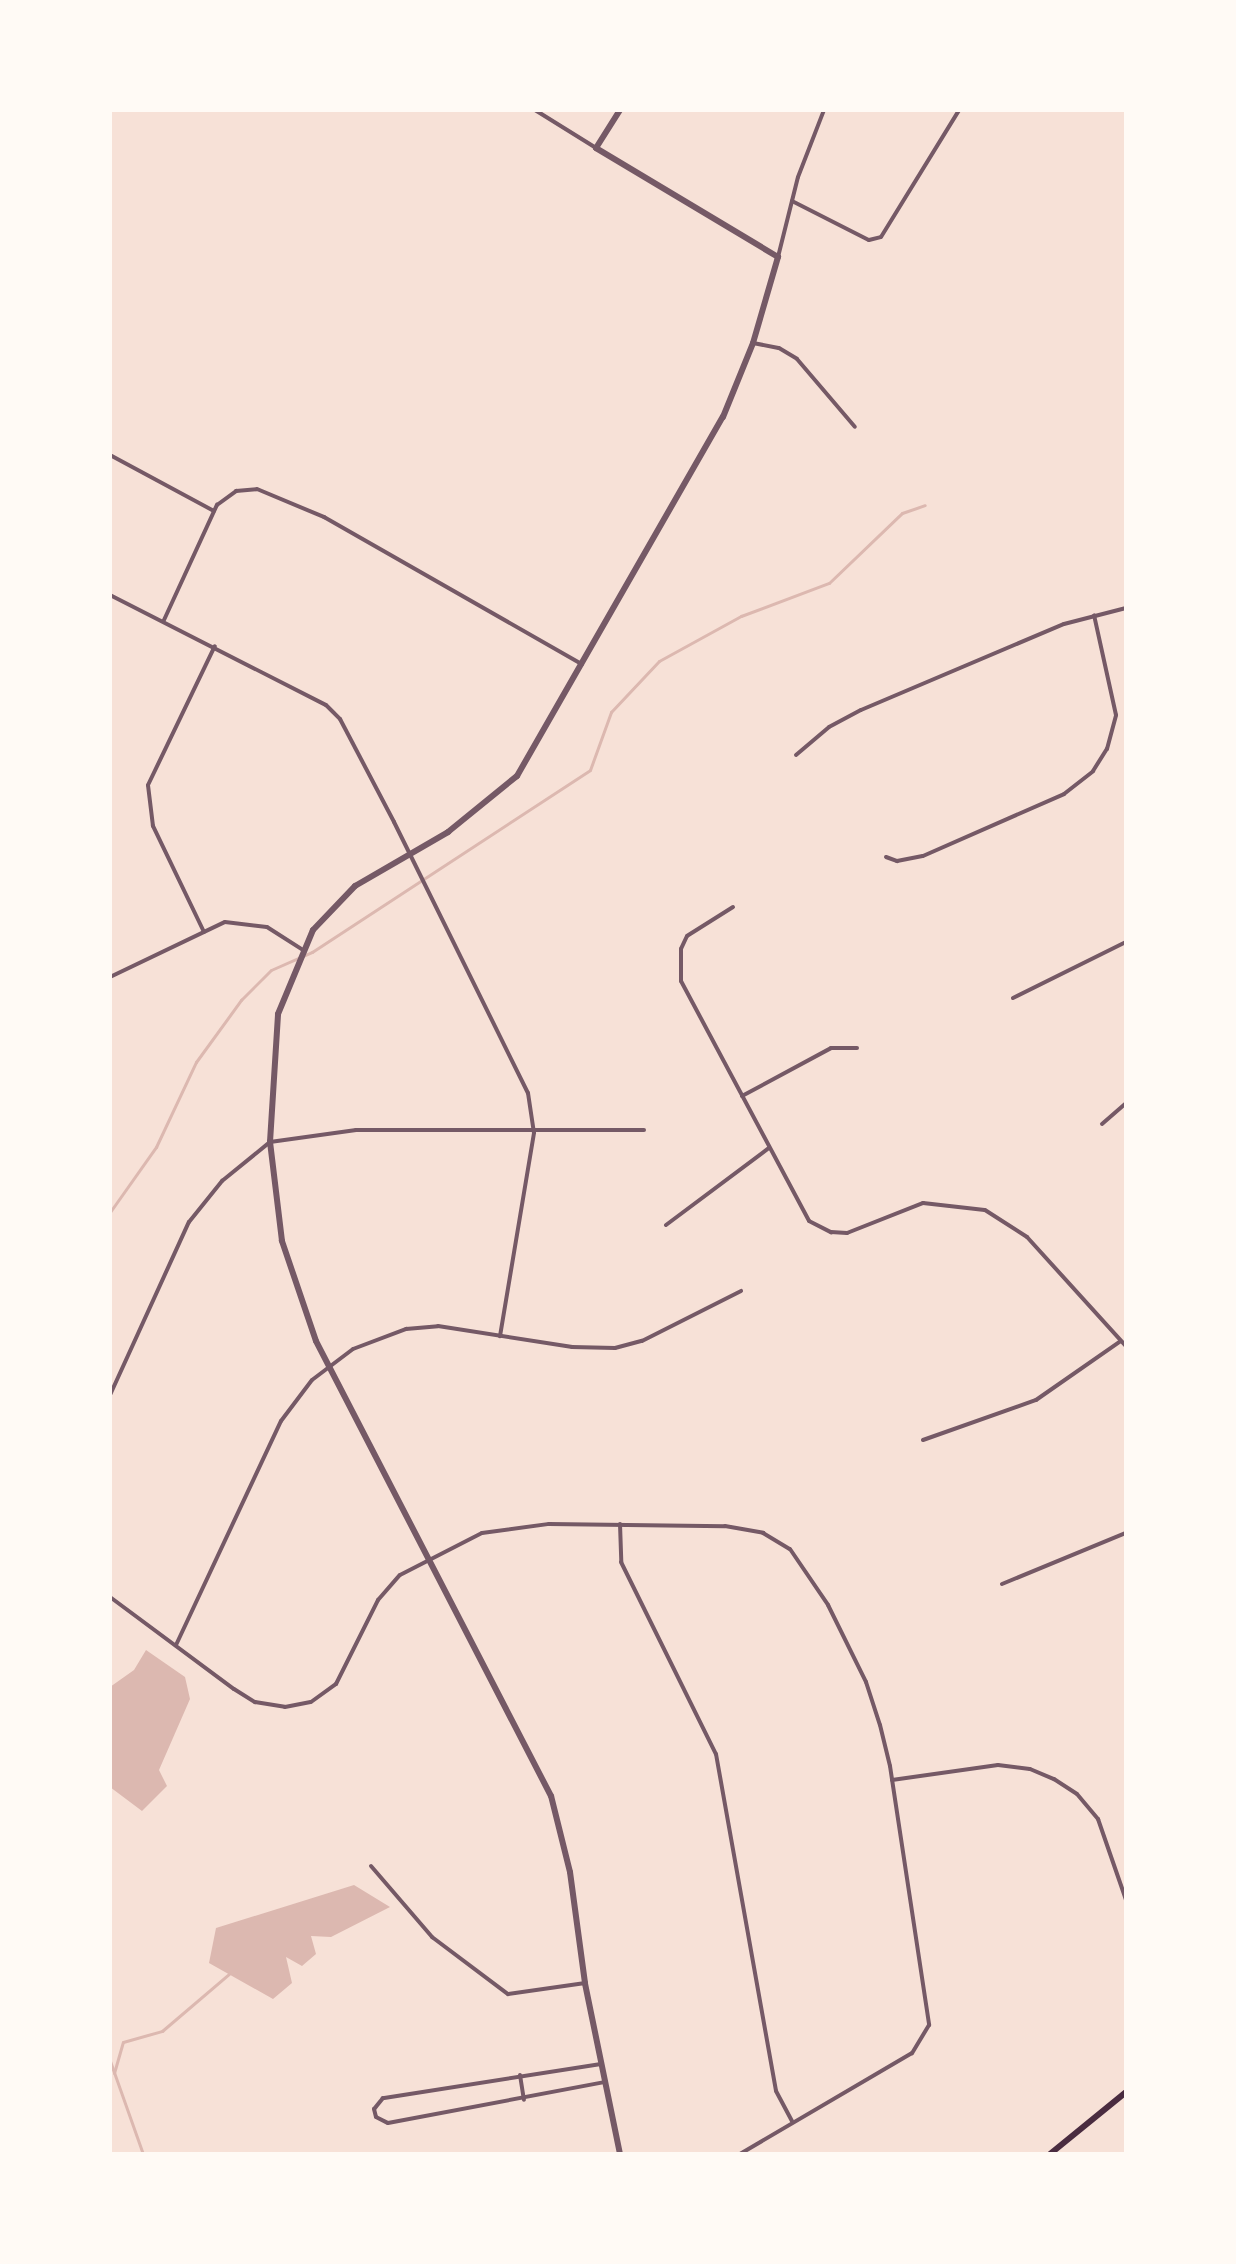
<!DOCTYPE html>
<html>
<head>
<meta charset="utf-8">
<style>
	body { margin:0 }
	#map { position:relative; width:1236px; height:2264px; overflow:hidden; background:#f7e1d7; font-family:"Crimson Pro",serif }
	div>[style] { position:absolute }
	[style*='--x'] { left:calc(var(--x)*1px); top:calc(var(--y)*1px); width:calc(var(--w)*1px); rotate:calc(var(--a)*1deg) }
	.water>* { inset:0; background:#dcb8b0 }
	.stream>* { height:3px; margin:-1.5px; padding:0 1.5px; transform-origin:1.5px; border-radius:1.5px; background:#dcb8b0 }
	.minor>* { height:4px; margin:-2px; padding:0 2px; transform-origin:2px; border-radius:2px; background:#755966 }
	.tertiary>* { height:6px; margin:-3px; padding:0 3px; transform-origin:3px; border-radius:3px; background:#755966 }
	.secondary>* { height:6px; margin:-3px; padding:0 3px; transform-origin:3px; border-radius:3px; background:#4a2c40 }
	span { translate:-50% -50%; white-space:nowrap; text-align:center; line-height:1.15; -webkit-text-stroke:8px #fffaf5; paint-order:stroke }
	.frame { position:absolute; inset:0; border:112px solid #fffaf5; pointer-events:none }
</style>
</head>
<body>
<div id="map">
	<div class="water">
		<i style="clip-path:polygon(146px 1650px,185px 1677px,190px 1699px,159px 1770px,167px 1786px,142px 1811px,110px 1787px,110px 1687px,134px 1670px)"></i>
		<i style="clip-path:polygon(354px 1885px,390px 1907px,331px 1937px,311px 1936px,316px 1954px,302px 1966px,286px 1957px,292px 1983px,273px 1999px,209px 1963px,216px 1928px)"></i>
	</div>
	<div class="stream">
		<i style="--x:110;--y:1212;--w:80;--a:-54.7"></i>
		<i style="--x:156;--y:1147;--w:94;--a:-64.8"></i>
		<i style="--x:196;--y:1062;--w:77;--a:-54"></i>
		<i style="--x:241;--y:1000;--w:42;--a:-45"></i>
		<i style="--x:271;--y:970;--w:45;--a:-23.7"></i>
		<i style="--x:312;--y:952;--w:332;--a:-33.2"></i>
		<i style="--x:590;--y:770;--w:62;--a:-70.1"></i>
		<i style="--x:611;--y:712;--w:70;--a:-46.7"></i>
		<i style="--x:659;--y:661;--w:94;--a:-28.8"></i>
		<i style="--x:741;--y:616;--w:94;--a:-20.6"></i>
		<i style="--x:829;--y:583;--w:101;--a:-43.8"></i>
		<i style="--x:902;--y:513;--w:24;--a:-19"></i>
		<i style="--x:110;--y:2061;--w:99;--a:70.5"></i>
		<i style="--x:114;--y:2073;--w:32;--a:-74"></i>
		<i style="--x:123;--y:2042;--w:41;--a:-15.8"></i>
		<i style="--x:162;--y:2031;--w:88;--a:-40.4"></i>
	</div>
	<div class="minor">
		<i style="--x:535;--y:110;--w:72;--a:31.9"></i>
		<i style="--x:792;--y:201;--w:86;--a:26.9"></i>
		<i style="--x:869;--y:240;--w:12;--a:-14"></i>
		<i style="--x:881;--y:237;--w:149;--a:-58.4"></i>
		<i style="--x:778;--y:257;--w:82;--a:-76"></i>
		<i style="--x:798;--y:177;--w:72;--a:-68.8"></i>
		<i style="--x:753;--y:343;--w:26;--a:11"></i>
		<i style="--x:779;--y:348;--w:21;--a:31"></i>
		<i style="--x:797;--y:359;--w:89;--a:49.5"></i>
		<i style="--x:110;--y:455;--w:118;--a:28.3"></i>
		<i style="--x:110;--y:595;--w:242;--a:27"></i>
		<i style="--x:326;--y:705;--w:20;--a:45"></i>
		<i style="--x:340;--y:719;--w:116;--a:62.3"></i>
		<i style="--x:394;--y:822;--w:302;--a:63.7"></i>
		<i style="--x:528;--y:1093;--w:40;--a:81.5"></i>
		<i style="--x:534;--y:1133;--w:206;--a:99.5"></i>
		<i style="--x:164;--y:620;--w:127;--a:-65.3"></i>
		<i style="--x:217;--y:505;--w:24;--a:-36"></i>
		<i style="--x:236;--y:491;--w:21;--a:-5"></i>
		<i style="--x:257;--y:489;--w:73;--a:22.7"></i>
		<i style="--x:324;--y:517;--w:297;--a:29.7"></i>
		<i style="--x:796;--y:755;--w:43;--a:-40.3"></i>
		<i style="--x:829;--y:727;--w:36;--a:-28"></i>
		<i style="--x:861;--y:710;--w:220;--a:-23"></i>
		<i style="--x:1064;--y:624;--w:64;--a:-14.5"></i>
		<i style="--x:886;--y:857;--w:12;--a:20"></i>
		<i style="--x:897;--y:861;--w:26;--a:-11"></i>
		<i style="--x:923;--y:856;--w:154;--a:-23.7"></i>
		<i style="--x:1064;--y:794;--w:37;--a:-38"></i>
		<i style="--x:1093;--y:771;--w:26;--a:-58"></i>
		<i style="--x:1107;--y:749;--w:35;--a:-75"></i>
		<i style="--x:1116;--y:715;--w:102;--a:-102.4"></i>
		<i style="--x:733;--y:907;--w:54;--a:147.8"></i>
		<i style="--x:687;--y:936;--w:14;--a:115"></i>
		<i style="--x:681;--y:949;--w:32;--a:90"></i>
		<i style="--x:681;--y:981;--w:272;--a:61.9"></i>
		<i style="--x:809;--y:1221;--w:25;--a:27"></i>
		<i style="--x:831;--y:1232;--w:16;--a:4"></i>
		<i style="--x:847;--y:1233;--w:82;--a:-21.5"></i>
		<i style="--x:923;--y:1203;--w:62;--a:6.4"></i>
		<i style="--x:985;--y:1210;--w:50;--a:32.7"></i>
		<i style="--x:1027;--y:1237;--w:147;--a:47.8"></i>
		<i style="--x:204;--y:932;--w:118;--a:-115.7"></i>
		<i style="--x:153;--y:826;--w:41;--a:-97"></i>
		<i style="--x:148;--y:785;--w:154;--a:-64.3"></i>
		<i style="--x:110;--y:977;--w:127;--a:-25.6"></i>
		<i style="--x:225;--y:922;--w:42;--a:6.8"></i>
		<i style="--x:267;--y:927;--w:43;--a:32.6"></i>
		<i style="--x:1013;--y:998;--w:126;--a:-26.4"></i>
		<i style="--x:742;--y:1096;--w:101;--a:-28.3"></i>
		<i style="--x:831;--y:1048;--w:26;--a:0"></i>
		<i style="--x:1102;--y:1124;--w:32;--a:-41"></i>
		<i style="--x:666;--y:1225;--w:129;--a:-36.8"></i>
		<i style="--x:110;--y:1395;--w:190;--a:-65.5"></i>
		<i style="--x:189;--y:1222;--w:53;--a:-51.2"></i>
		<i style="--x:222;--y:1181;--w:62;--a:-39.1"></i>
		<i style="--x:270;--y:1142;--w:87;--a:-7.9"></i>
		<i style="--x:356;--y:1130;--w:288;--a:0"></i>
		<i style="--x:923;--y:1440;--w:120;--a:-19.5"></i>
		<i style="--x:1036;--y:1400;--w:103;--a:-34.8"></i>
		<i style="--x:620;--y:1524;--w:38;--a:88"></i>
		<i style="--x:621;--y:1562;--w:214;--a:63.7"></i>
		<i style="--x:716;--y:1754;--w:342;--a:79.9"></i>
		<i style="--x:776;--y:2091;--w:34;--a:62"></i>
		<i style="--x:1002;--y:1584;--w:134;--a:-22.4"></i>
		<i style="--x:110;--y:1597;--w:154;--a:36.6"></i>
		<i style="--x:234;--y:1689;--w:25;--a:32"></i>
		<i style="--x:255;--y:1702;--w:30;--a:9"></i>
		<i style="--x:285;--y:1707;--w:26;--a:-11"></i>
		<i style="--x:311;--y:1702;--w:31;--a:-36"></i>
		<i style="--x:336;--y:1684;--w:94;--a:-63.4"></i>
		<i style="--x:378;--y:1600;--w:33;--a:-49"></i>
		<i style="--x:400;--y:1575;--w:92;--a:-27.1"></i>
		<i style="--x:482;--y:1533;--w:68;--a:-7.7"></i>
		<i style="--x:549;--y:1524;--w:176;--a:0.7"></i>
		<i style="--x:725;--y:1526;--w:39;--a:10"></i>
		<i style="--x:763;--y:1533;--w:31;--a:31"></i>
		<i style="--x:790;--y:1549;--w:68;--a:55.8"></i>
		<i style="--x:828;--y:1605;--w:86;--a:63.7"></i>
		<i style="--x:866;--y:1682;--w:45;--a:72"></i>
		<i style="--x:880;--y:1725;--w:42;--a:76.3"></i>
		<i style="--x:890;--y:1766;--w:262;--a:81.4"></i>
		<i style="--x:929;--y:2025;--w:33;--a:121"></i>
		<i style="--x:912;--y:2053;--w:199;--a:149.6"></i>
		<i style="--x:176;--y:1645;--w:247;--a:-64.9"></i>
		<i style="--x:281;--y:1421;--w:51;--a:-52.9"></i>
		<i style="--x:312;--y:1380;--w:51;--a:-37.1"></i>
		<i style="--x:353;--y:1349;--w:57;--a:-20.7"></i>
		<i style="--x:406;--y:1329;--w:32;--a:-5"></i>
		<i style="--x:438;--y:1326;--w:136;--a:8.9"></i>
		<i style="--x:572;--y:1347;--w:43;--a:1.3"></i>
		<i style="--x:615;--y:1348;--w:28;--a:-15"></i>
		<i style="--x:642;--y:1341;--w:111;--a:-26.8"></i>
		<i style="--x:892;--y:1780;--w:107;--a:-8.1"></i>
		<i style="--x:998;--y:1765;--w:32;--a:7"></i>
		<i style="--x:1030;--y:1769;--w:26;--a:23"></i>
		<i style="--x:1054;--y:1779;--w:27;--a:33"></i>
		<i style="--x:1077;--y:1794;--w:33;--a:50"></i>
		<i style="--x:1098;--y:1819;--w:86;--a:70.9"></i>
		<i style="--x:371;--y:1866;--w:94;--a:49.3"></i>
		<i style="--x:432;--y:1937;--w:95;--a:36.9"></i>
		<i style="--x:508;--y:1994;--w:78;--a:-8.1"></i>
		<i style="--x:601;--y:2064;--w:221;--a:171.1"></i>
		<i style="--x:383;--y:2098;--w:14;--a:129"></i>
		<i style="--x:374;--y:2109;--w:8;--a:76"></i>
		<i style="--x:376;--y:2117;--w:13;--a:27"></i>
		<i style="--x:388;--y:2123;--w:220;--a:-10.7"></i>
		<i style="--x:520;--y:2075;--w:25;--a:81"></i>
	</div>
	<div class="tertiary">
		<i style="--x:620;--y:2154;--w:175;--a:-101.6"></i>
		<i style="--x:585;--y:1983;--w:112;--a:-97.7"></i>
		<i style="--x:570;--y:1872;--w:78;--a:-104"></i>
		<i style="--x:551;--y:1796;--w:512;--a:-117.32"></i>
		<i style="--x:316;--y:1341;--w:106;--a:-108.8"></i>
		<i style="--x:282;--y:1241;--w:100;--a:-96.9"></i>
		<i style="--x:270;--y:1142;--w:128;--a:-86.4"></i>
		<i style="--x:278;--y:1014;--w:91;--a:-67.4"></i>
		<i style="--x:313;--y:930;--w:61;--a:-46.3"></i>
		<i style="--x:355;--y:886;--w:108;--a:-30.1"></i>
		<i style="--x:448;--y:832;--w:89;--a:-39.1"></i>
		<i style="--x:517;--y:776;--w:414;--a:-60.2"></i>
		<i style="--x:723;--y:417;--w:80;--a:-67.9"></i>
		<i style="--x:753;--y:343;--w:90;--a:-73.8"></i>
		<i style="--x:778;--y:257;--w:212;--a:-149.1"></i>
		<i style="--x:596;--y:148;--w:45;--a:-57.7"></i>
	</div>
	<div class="secondary">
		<i style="--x:1050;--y:2154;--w:98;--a:-39.2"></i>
	</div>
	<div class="frame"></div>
</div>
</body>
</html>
